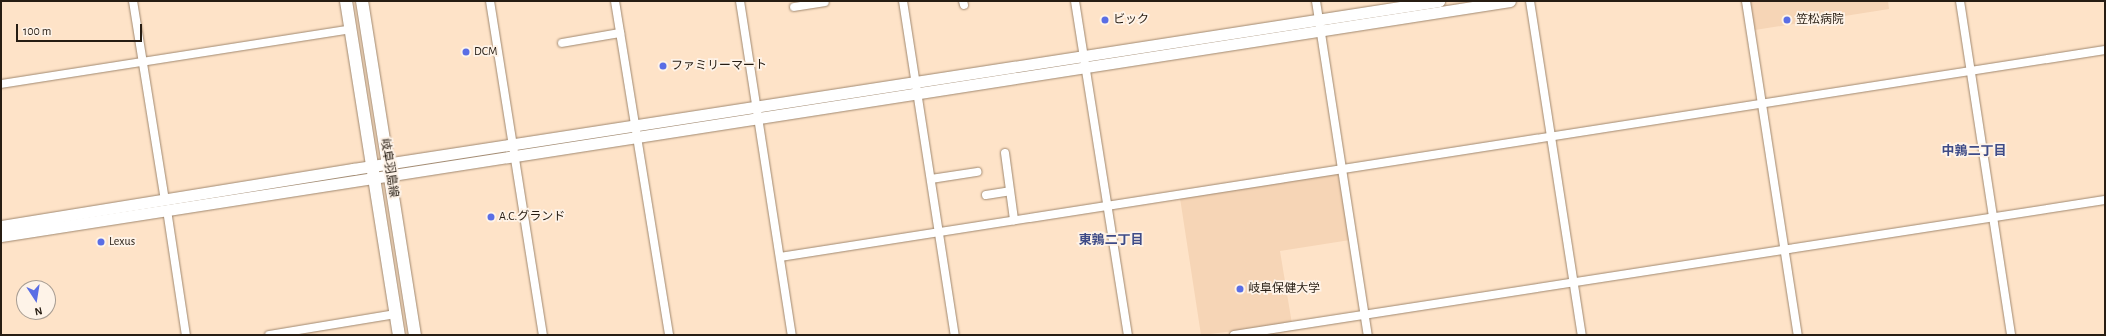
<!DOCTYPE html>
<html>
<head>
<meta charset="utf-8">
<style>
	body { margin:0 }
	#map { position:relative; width:2106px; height:336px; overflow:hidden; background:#fee3c8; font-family:"Alegreya Sans","Noto Sans JP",sans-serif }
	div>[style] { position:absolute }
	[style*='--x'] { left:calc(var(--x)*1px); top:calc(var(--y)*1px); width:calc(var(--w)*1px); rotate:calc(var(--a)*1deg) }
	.built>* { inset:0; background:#f6d5b6 }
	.roads { filter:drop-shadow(0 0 1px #a0886f) drop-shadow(0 0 1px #a0886f) }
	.minor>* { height:8px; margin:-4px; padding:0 4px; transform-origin:4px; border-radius:4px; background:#fff }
	.tertiary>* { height:11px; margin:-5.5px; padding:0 5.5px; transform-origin:5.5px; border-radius:5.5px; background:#fff }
	.secondary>* { height:12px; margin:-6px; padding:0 6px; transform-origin:6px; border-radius:6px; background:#fff }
	.dots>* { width:11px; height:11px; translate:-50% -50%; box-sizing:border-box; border:2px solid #fef3e8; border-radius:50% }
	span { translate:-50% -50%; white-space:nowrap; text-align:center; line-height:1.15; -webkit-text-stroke:3.5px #fef3e8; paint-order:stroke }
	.poi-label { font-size:12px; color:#271d13 }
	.left { translate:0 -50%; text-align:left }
	.street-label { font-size:12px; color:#271d13 }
	.neighbourhood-label { font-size:13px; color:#3e4b87; font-weight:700 }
	.frame { position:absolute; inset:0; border:2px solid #271d13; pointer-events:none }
	.north { position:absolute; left:16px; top:280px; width:40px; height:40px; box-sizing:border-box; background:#fef3e8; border:1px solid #a89d93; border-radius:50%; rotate:168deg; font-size:11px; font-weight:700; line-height:16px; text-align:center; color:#271d13 }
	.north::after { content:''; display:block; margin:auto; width:14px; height:18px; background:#5a6ee5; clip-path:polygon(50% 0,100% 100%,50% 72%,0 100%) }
	.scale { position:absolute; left:16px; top:24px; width:126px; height:18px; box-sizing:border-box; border:2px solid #271d13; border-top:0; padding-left:5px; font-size:12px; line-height:14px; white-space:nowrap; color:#271d13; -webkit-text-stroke:3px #fef3e8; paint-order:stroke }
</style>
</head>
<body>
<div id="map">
	<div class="built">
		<i style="clip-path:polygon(1750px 1px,1888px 1px,1889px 9px,1755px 30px)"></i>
		<i style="clip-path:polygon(1338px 173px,1350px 240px,1280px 251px,1292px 324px,1201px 335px,1180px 198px)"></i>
	</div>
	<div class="roads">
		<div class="minor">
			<i style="--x:133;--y:1;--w:202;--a:80.9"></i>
			<i style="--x:490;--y:1;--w:338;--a:81"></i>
			<i style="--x:615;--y:1;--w:338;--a:80.8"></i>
			<i style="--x:740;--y:1;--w:338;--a:81.2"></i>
			<i style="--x:903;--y:1;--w:338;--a:81.2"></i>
			<i style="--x:963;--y:1;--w:4;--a:76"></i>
			<i style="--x:1075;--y:1;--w:338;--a:81"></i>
			<i style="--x:1316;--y:1;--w:338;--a:81.2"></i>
			<i style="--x:1530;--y:1;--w:338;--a:81.2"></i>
			<i style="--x:1746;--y:1;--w:338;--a:81.2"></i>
			<i style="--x:1960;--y:1;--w:338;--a:81.3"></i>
			<i style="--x:794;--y:7;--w:31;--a:-9"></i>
			<i style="--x:562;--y:43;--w:59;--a:-9.8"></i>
			<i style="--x:1;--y:84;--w:354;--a:-8.9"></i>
			<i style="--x:1005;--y:153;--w:68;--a:82.3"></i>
			<i style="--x:931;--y:179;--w:47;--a:-8.7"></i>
			<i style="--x:986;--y:195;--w:24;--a:-9"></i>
			<i style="--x:167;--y:210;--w:126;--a:81.4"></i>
			<i style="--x:780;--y:257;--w:1341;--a:-8.88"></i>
			<i style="--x:269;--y:335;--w:129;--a:-9.4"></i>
			<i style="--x:1234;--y:335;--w:881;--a:-8.81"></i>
		</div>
		<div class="tertiary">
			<i style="--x:1;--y:226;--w:357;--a:-9.2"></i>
			<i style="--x:353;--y:169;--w:1099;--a:-8.79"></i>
			<i style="--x:1;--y:236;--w:1527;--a:-8.85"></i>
		</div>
		<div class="secondary">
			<i style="--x:346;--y:1;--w:338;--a:81"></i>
			<i style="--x:362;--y:1;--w:338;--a:81"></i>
		</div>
	</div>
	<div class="dots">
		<i style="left:1105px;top:20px;background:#5a6ee5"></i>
		<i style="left:1787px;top:20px;background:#5a6ee5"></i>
		<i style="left:466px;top:52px;background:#5a6ee5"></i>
		<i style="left:663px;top:66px;background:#5a6ee5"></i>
		<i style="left:491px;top:217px;background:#5a6ee5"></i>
		<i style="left:101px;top:242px;background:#5a6ee5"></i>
		<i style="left:1240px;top:289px;background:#5a6ee5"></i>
	</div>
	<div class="poi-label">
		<span class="left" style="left:1113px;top:20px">ビック</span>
		<span class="left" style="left:1796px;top:20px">笠松病院</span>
		<span class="left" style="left:474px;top:52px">DCM</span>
		<span class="left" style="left:671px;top:66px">ファミリーマート</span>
		<span class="left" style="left:499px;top:217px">A.C.グランド</span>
		<span class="left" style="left:109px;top:242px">Lexus</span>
		<span class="left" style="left:1248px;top:289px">岐阜保健大学</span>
	</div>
	<div class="street-label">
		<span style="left:389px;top:168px;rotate:81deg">岐阜羽島線</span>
	</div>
	<div class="neighbourhood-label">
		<span style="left:1974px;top:152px">中鶉二丁目</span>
		<span style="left:1111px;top:241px">東鶉二丁目</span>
	</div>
	<div class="frame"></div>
	<div class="north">N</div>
	<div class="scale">100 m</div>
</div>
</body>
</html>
